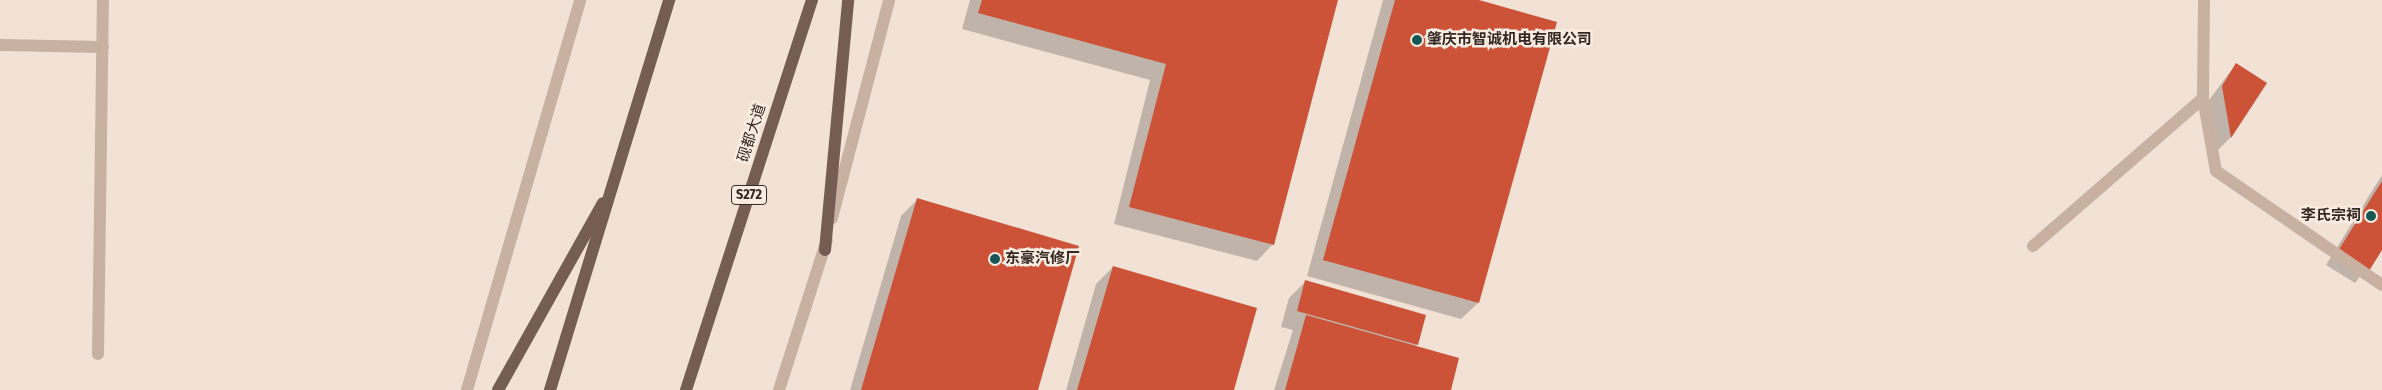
<!DOCTYPE html>
<html>
<head>
<meta charset="utf-8">
<style>
	body { margin:0 }
	#map { position:relative; width:2382px; height:390px; overflow:hidden; background:#f1e2d5; font-family:"Fira Sans Condensed","Noto Sans SC",sans-serif }
	div>[style] { position:absolute }
	[style*='--x'] { left:calc(var(--x)*1px); top:calc(var(--y)*1px); width:calc(var(--w)*1px); rotate:calc(var(--a)*1deg) }
	.shadow>* { inset:0; background:#0003 }
	.building>* { inset:0; background:#cc5238 }
	.service>* { height:12px; margin:-6px; padding:0 6px; transform-origin:6px; border-radius:6px; background:#c9b1a1 }
	.tertiary>* { height:12px; margin:-6px; padding:0 6px; transform-origin:6px; border-radius:6px; background:#c9b1a1 }
	.primary>* { height:12px; margin:-6px; padding:0 6px; transform-origin:6px; border-radius:6px; background:#765d54 }
	.dots>* { width:14px; height:14px; translate:-50% -50%; box-sizing:border-box; border:2px solid #f9ece1; border-radius:50% }
	span { translate:-50% -50%; white-space:nowrap; text-align:center; line-height:1.15; -webkit-text-stroke:5px #f9ece1; paint-order:stroke }
	.shield-label span { padding:1px 4px; background:#f9ece1; border:1px solid; border-radius:4px; -webkit-text-stroke-width:0 }
	.shield-label { font-size:14px; color:#332824; font-weight:700 }
	.poi-label { font-size:15px; color:#332824; font-weight:700 }
	.left { translate:0 -50%; text-align:left }
	.right { translate:-100% -50%; text-align:right }
	.street-label { font-size:15px; color:#332824 }
</style>
</head>
<body>
<div id="map">
	<div class="shadow">
		<i style="clip-path:polygon(970px 0,1336px 0,1273px 244px,1257px 261px,1114px 224px,1150px 80px,962px 29px)"></i>
		<i style="clip-path:polygon(1383px 0,1474px 0,1555px 23px,1478px 303px,1461px 319px,1307px 276px)"></i>
		<i style="clip-path:polygon(2236px 64px,2265px 84px,2230px 138px,2218px 150px,2209px 100px)"></i>
		<i style="clip-path:polygon(2382px 175px,2382px 248px,2355px 283px,2326px 265px)"></i>
		<i style="clip-path:polygon(917px 200px,1037px 390px,850px 390px,901px 216px)"></i>
		<i style="clip-path:polygon(1113px 267px,1232px 390px,1066px 390px,1096px 284px)"></i>
		<i style="clip-path:polygon(1306px 281px,1417px 344px,1414px 347px,1449px 390px,1274px 390px,1293px 330px,1281px 327px,1289px 298px)"></i>
	</div>
	<div class="building">
		<i style="clip-path:polygon(982px 0,1338px 0,1274px 245px,1129px 207px,1166px 64px,978px 13px)"></i>
		<i style="clip-path:polygon(1395px 0,1479px 0,1557px 22px,1479px 303px,1323px 260px)"></i>
		<i style="clip-path:polygon(2236px 63px,2267px 83px,2231px 138px,2222px 86px)"></i>
		<i style="clip-path:polygon(2382px 181px,2382px 250px,2369px 271px,2338px 251px)"></i>
		<i style="clip-path:polygon(917px 198px,1079px 246px,1038px 390px,861px 390px)"></i>
		<i style="clip-path:polygon(1113px 266px,1257px 308px,1234px 390px,1077px 390px)"></i>
		<i style="clip-path:polygon(1305px 280px,1426px 315px,1418px 345px,1297px 311px)"></i>
		<i style="clip-path:polygon(1306px 315px,1459px 358px,1451px 390px,1285px 390px)"></i>
	</div>
	<div class="service">
		<i style="--x:2204;--y:0;--w:98;--a:90.6"></i>
		<i style="--x:2203;--y:98;--w:74;--a:79.9"></i>
		<i style="--x:2216;--y:171;--w:201;--a:34.5"></i>
		<i style="--x:0;--y:45;--w:103;--a:1.1"></i>
		<i style="--x:2033;--y:246;--w:225;--a:-41"></i>
		<i style="--x:98;--y:354;--w:354;--a:-89.2"></i>
	</div>
	<div class="tertiary">
		<i style="--x:832;--y:218;--w:225;--a:-75.3"></i>
		<i style="--x:467;--y:390;--w:406;--a:-73.8"></i>
		<i style="--x:779;--y:390;--w:157;--a:-72.3"></i>
	</div>
	<div class="primary">
		<i style="--x:825;--y:250;--w:251;--a:-84.7"></i>
		<i style="--x:498;--y:390;--w:214;--a:-60.7"></i>
		<i style="--x:550;--y:390;--w:408;--a:-73"></i>
		<i style="--x:686;--y:390;--w:410;--a:-72.1"></i>
	</div>
	<div class="dots">
		<i style="left:1417px;top:40px;background:#185656"></i>
		<i style="left:2371px;top:216px;background:#185656"></i>
		<i style="left:995px;top:259px;background:#185656"></i>
	</div>
	<div class="shield-label">
		<span style="left:749px;top:195px">S272</span>
	</div>
	<div class="poi-label">
		<span class="left" style="left:1427px;top:40px">肇庆市智诚机电有限公司</span>
		<span class="right" style="left:2361px;top:216px">李氏宗祠</span>
		<span class="left" style="left:1005px;top:259px">东豪汽修厂</span>
	</div>
	<div class="street-label">
		<span style="left:752px;top:133px;rotate:-72deg">砚都大道</span>
	</div>
</div>
</body>
</html>
